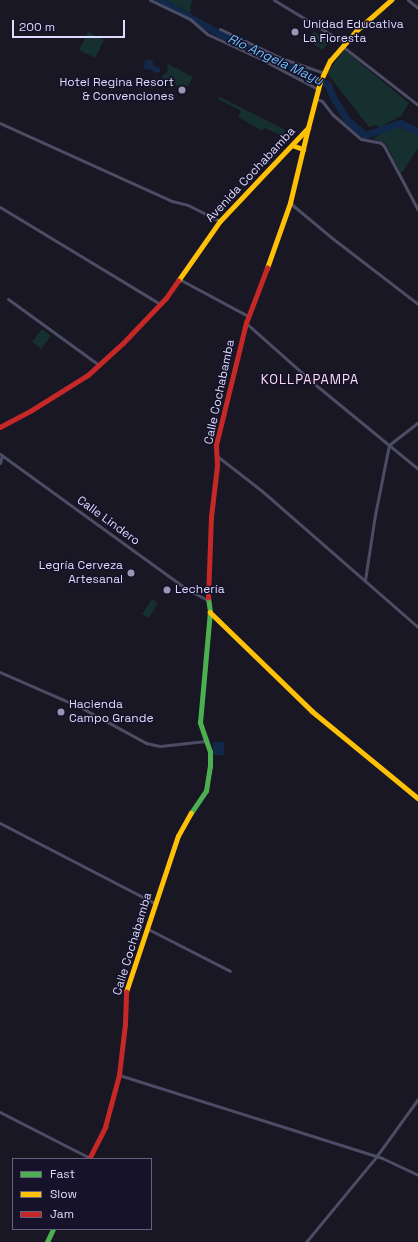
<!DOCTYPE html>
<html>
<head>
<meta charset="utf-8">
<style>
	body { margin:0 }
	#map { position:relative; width:418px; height:1242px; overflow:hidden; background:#191724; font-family:"Space Grotesk",sans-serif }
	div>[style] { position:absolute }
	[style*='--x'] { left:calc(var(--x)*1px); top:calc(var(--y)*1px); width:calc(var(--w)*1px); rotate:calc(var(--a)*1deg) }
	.green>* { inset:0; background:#162f2f }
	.water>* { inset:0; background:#12284a }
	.river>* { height:7px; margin:-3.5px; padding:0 3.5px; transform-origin:3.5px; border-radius:3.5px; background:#12284a }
	.street>* { height:3px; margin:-1.5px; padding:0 1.5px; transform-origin:1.5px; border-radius:1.5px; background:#4c4d64 }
	.fast>* { height:4.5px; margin:-2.25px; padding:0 2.25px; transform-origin:2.25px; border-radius:2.25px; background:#4caf50 }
	.slow>* { height:4.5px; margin:-2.25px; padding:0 2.25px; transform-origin:2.25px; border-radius:2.25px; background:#ffc107 }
	.jam>* { height:4.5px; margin:-2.25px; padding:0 2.25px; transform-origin:2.25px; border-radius:2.25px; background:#c62828 }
	.dots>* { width:11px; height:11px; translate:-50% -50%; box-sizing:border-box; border:2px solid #151229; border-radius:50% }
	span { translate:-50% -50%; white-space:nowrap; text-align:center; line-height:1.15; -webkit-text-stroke:3px #151229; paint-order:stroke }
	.poi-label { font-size:12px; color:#dedbfe }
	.left { translate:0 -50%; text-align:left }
	.right { translate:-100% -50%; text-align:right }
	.street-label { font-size:12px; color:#dedbfe }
	.water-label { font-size:13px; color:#6dbefa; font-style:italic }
	.neighbourhood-label { font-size:13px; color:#feddf3; letter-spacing:1px }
	.legend { position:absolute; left:12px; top:1158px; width:140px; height:72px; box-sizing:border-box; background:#151229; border:1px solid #65627e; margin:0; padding:5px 7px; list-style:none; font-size:12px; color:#dedbfe }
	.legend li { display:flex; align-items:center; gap:8px; height:20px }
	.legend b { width:20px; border:1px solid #65627e }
	.scale { position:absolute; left:12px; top:20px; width:113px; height:18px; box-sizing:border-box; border:2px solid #dedbfe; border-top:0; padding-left:5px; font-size:12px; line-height:14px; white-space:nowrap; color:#dedbfe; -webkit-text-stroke:3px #151229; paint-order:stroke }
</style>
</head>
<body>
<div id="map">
	<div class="green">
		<i style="clip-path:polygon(165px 0,192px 0,190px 13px)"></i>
		<i style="clip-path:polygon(314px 31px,329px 40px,323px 50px,308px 41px)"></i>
		<i style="clip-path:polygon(88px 32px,104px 40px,95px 58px,79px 50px)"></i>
		<i style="clip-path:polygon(344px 50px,409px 103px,401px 116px,382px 126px,378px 127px,376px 125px,369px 127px,327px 73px)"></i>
		<i style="clip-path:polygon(168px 64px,193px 77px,185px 91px,179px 89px,175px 83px,162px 79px,163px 75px,167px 73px)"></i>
		<i style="clip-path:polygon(220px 97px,284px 129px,285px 133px,282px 136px,265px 128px,261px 130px,238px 117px,241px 111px,218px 99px)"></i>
		<i style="clip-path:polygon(397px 126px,418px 135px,418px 148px,401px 174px,386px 144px,383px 142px,373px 139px,383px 132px)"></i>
		<i style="clip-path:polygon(42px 329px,51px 336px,41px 349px,32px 342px)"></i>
		<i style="clip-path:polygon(152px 599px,158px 603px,149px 618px,142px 614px)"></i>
	</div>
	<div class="water">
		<i style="clip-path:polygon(146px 60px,152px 60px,154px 66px,160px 68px,160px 72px,155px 73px,152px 70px,145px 69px,143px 66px)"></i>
		<i style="clip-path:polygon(213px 742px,224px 742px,224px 755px,213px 755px)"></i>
	</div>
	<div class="river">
		<i style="--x:159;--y:0;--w:68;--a:29.2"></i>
		<i style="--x:218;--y:33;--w:106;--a:24.6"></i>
		<i style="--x:314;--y:77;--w:16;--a:30"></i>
		<i style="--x:328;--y:85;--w:15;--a:67"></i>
		<i style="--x:334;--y:99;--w:25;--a:58"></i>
		<i style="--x:347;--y:120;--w:23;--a:40"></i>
		<i style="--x:365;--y:135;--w:37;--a:-19"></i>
		<i style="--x:400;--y:123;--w:20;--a:24"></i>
	</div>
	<div class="street">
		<i style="--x:150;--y:0;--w:44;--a:25.4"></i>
		<i style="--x:190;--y:19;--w:23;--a:41"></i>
		<i style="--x:207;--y:34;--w:55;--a:24.7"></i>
		<i style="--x:257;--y:57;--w:69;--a:27.7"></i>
		<i style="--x:274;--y:0;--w:83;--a:31.2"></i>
		<i style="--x:408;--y:0;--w:13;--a:39"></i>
		<i style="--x:220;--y:29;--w:68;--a:25.4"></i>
		<i style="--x:281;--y:58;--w:46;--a:19.2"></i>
		<i style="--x:342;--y:46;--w:96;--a:37.8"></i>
		<i style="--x:316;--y:99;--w:6;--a:18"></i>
		<i style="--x:322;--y:101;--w:16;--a:52"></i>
		<i style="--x:332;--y:114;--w:38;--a:41"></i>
		<i style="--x:361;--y:139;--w:20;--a:11"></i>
		<i style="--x:381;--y:143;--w:4;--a:45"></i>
		<i style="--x:384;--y:146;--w:72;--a:62"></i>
		<i style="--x:0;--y:123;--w:189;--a:24.4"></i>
		<i style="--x:172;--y:201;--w:16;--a:14"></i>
		<i style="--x:188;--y:205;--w:36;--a:27"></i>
		<i style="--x:290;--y:203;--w:55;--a:39.8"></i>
		<i style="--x:332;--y:238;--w:108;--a:37.5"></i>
		<i style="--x:0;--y:207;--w:187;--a:31.2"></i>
		<i style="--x:179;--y:279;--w:78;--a:28.2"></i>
		<i style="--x:8;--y:299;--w:112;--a:36"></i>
		<i style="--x:246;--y:323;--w:95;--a:41.6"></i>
		<i style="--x:317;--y:386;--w:131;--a:39.4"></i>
		<i style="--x:0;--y:454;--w:232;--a:35.9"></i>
		<i style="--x:188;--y:590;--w:22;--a:27"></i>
		<i style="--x:217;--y:456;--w:57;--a:37.9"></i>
		<i style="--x:262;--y:491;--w:207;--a:41.1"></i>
		<i style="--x:0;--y:463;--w:8;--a:-76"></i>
		<i style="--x:365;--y:580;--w:66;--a:-81.3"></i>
		<i style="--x:375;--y:515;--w:71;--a:-78.7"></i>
		<i style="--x:389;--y:445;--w:37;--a:-38"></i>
		<i style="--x:0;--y:672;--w:87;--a:23.6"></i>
		<i style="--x:80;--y:707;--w:75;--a:28.6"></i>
		<i style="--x:146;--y:743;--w:14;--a:12"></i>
		<i style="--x:160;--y:746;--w:46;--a:-6.2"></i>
		<i style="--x:0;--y:823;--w:176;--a:27.4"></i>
		<i style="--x:148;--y:929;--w:92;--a:27.1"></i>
		<i style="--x:119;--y:1075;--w:276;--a:17.5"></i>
		<i style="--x:382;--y:1158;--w:40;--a:25"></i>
		<i style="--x:0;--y:1112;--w:101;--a:27.1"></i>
		<i style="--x:306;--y:1242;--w:110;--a:-50.5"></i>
		<i style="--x:376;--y:1157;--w:72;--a:-54.1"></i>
	</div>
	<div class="fast">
		<i style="--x:191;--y:813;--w:27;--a:-56"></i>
		<i style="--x:206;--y:791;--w:24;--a:-81"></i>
		<i style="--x:210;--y:767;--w:15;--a:-90"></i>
		<i style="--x:210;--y:752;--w:31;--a:-109"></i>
		<i style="--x:200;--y:723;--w:111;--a:-84.9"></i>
		<i style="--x:210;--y:612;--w:14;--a:-98"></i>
		<i style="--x:47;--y:1242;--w:14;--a:-65"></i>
	</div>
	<div class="slow">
		<i style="--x:292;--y:145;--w:12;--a:20"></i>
		<i style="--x:267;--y:268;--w:69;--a:-70.5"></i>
		<i style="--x:290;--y:203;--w:77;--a:-76.5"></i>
		<i style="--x:178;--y:281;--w:73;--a:-55"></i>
		<i style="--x:220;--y:221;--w:128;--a:-46.6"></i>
		<i style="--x:308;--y:128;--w:48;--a:-75.4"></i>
		<i style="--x:320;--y:82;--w:23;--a:-65"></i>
		<i style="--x:330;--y:61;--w:40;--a:-49"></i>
		<i style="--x:356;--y:31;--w:47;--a:-41.5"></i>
		<i style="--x:210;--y:612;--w:142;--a:44.1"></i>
		<i style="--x:312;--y:711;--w:137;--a:39.4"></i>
		<i style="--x:126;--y:992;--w:164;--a:-71.6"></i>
		<i style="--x:178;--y:836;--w:26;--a:-61"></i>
	</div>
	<div class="jam">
		<i style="--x:0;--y:427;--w:36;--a:-28"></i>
		<i style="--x:32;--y:410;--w:66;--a:-32"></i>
		<i style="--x:88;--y:375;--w:47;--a:-42.4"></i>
		<i style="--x:123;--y:343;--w:62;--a:-46.3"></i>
		<i style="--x:166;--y:298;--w:21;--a:-55"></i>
		<i style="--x:208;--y:598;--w:81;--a:-87.9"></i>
		<i style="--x:211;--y:517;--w:51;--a:-83.3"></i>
		<i style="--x:217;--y:466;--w:21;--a:-93"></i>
		<i style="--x:216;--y:445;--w:126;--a:-76.2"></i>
		<i style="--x:246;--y:323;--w:59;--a:-69.1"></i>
		<i style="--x:89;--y:1159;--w:36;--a:-63"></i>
		<i style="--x:105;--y:1127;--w:54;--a:-74.9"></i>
		<i style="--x:119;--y:1075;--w:51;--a:-83.3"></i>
		<i style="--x:125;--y:1024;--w:32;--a:-88"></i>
	</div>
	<div class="dots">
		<i style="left:295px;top:32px;background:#9996b2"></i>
		<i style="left:182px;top:90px;background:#9996b2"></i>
		<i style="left:131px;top:573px;background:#9996b2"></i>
		<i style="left:167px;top:590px;background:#9996b2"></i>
		<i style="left:61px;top:712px;background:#9996b2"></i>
	</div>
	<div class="poi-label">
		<span class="left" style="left:303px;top:32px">Unidad Educativa<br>La Floresta</span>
		<span class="right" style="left:174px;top:90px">Hotel Regina Resort<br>&amp; Convenciones</span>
		<span class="right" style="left:123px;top:573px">Legría Cerveza<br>Artesanal</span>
		<span class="left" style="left:175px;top:590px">Lechería</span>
		<span class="left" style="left:69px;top:712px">Hacienda<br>Campo Grande</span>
	</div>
	<div class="street-label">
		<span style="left:251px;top:175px;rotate:-47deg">Avenida Cochabamba</span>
		<span style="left:220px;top:392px;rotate:-78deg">Calle Cochabamba</span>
		<span style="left:108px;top:521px;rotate:36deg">Calle Lindero</span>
		<span style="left:133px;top:944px;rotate:-73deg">Calle Cochabamba</span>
	</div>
	<div class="water-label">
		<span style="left:275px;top:60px;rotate:25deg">Río Angela Mayu</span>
	</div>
	<div class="neighbourhood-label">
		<span style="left:310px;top:380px">KOLLPAPAMPA</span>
	</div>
	<ul class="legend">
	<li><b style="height:5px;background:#4caf50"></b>Fast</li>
	<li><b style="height:5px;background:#ffc107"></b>Slow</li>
	<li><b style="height:5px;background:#c62828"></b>Jam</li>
	</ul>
	<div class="scale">200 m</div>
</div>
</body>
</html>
